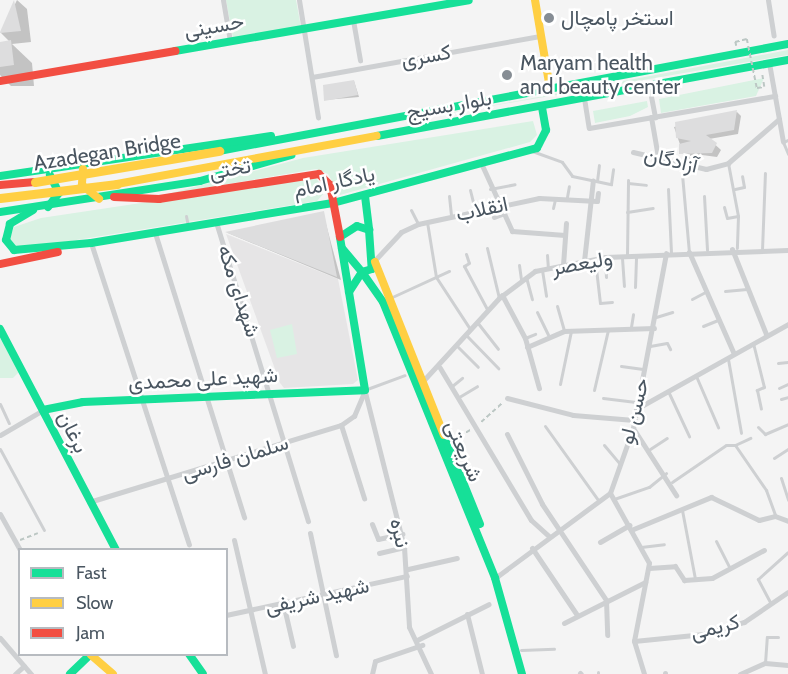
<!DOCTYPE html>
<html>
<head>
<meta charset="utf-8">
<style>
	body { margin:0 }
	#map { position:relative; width:788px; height:674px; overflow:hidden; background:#f4f4f4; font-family:Cabin,Vazirmatn,sans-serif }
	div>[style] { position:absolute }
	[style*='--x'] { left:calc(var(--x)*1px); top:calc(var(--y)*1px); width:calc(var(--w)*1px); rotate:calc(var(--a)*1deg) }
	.education>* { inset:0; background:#e6e5e6 }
	.green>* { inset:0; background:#d9f2e3 }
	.shadow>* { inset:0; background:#0003 }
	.building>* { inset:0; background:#ddddde }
	.path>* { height:1.5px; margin-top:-0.75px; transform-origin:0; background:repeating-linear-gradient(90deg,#bcc7c4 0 4.5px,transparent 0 7.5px) }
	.lane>* { height:3px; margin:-1.5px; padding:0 1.5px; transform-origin:1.5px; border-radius:1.5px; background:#ced0d2 }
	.street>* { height:5px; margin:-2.5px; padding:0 2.5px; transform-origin:2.5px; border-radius:2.5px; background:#ced0d2 }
	.fast>* { height:8px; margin:-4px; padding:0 4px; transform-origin:4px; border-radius:4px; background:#16e098 }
	.slow>* { height:8px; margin:-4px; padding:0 4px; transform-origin:4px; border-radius:4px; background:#ffcf43 }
	.jam>* { height:8px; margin:-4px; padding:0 4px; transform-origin:4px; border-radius:4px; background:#f24e42 }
	.path-bridge>* { height:1.5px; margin-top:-0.75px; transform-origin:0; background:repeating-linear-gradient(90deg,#bcc7c4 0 4.5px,transparent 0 7.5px) }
	.slow-bridge>* { height:9px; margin:-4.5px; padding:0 4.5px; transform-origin:4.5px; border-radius:4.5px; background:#ffcf43 }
	.dots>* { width:16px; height:16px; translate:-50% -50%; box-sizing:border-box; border:3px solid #fff; border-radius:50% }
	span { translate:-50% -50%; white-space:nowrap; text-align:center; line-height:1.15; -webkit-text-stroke:5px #fff; paint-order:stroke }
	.poi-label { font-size:21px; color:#4a5661 }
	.left { translate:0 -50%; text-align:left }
	.street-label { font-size:21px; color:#4a5661 }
	.legend { position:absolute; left:18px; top:548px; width:210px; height:108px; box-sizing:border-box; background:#fff; border:2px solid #b7bbc0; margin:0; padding:8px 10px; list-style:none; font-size:18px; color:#4a5661 }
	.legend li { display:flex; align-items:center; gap:12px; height:30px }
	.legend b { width:30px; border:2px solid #b7bbc0 }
</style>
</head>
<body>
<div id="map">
	<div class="education">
		<i style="clip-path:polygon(226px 234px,338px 279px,358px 380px,353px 384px,284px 388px,280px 383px)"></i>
	</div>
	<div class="green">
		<i style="clip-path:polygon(226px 0,296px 0,301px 27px,233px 38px)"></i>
		<i style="clip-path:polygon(788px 50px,788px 55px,335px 133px,517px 101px)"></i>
		<i style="clip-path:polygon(764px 78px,756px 96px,661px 113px,659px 99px)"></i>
		<i style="clip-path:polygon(647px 101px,648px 107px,630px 116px,595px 123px,593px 111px)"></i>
		<i style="clip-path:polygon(533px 121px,537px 135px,530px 142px,340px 195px,328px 174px,316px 169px,164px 195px,303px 158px)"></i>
		<i style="clip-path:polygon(315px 177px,326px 191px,317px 201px,27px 248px,15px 247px,10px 238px,14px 227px,41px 218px)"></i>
		<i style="clip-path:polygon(292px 324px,297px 354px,277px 358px,270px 330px)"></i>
		<i style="clip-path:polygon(0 338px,19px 372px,13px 378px,0 378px)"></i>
	</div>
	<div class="shadow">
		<i style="clip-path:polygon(17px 0,27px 9px,31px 42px,12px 44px,32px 63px,34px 86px,11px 86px,0 75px,0 44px,10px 42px,1px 33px)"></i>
		<i style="clip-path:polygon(354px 81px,359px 97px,325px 100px,324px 86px)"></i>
		<i style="clip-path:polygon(737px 112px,741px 116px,738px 134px,709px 139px,721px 150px,717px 157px,702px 155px,689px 161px,684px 156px,674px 127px)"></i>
		<i style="clip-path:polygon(323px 213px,341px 280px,228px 233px)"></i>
	</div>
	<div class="building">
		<i style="clip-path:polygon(14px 0,21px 31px,0 33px,0 32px)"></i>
		<i style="clip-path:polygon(11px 40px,14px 65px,0 67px,0 42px)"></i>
		<i style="clip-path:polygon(354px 80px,358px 95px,324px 101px,323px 85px)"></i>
		<i style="clip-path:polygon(737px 110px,734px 130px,706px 135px,717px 143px,712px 153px,679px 154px,679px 144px,691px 141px,676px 138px,675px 122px)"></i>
		<i style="clip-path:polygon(324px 211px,337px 277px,225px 232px)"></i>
	</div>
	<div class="path">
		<i style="--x:736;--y:46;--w:4;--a:-104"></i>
		<i style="--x:735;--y:42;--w:12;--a:-14"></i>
		<i style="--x:757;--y:88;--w:7;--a:-8"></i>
		<i style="--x:764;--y:87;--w:13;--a:-99"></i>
		<i style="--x:481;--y:422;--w:28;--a:-42"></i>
		<i style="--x:453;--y:440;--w:20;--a:-30"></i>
		<i style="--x:20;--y:540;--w:19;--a:-21"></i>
	</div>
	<div class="lane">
		<i style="--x:788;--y:140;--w:5;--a:158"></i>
		<i style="--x:783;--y:142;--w:13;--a:67"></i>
		<i style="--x:532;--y:151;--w:32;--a:20"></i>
		<i style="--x:562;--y:162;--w:17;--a:54"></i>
		<i style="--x:572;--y:176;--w:40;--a:12"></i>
		<i style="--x:611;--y:184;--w:15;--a:-82"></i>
		<i style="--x:681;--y:163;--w:89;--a:84.9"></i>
		<i style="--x:728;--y:163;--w:54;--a:79.3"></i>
		<i style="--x:738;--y:216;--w:32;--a:92"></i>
		<i style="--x:597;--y:181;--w:16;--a:-83"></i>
		<i style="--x:628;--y:183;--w:18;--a:6"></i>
		<i style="--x:490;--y:189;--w:25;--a:-11"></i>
		<i style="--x:668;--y:189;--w:64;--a:87.3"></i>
		<i style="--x:735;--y:189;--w:9;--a:-13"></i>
		<i style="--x:744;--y:187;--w:11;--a:-100"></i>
		<i style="--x:470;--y:190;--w:21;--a:76"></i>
		<i style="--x:449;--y:196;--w:20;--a:84"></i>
		<i style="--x:704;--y:196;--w:54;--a:86.8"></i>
		<i style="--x:567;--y:197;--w:11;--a:-80"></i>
		<i style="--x:724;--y:207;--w:11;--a:75"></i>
		<i style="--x:727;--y:218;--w:11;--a:-10"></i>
		<i style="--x:553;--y:208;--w:9;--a:-77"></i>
		<i style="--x:411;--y:210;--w:16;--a:63"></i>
		<i style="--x:627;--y:212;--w:26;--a:-9"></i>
		<i style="--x:186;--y:216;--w:10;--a:79"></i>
		<i style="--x:427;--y:222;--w:56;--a:80.7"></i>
		<i style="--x:436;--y:277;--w:62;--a:56.8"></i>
		<i style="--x:487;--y:248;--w:51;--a:76.5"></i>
		<i style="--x:762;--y:250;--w:77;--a:-87.8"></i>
		<i style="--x:466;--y:254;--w:9;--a:72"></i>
		<i style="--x:469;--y:263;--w:6;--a:149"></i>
		<i style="--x:464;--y:266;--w:49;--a:61.9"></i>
		<i style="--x:547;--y:255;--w:13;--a:86"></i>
		<i style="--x:627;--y:255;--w:75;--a:-89.2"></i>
		<i style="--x:605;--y:258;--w:19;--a:87"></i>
		<i style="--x:622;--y:258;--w:28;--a:86"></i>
		<i style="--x:595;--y:260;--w:43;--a:83.4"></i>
		<i style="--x:600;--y:303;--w:12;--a:-5"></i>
		<i style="--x:519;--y:265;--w:14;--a:82"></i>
		<i style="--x:542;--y:270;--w:26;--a:81"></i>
		<i style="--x:526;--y:277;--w:23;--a:75"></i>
		<i style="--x:635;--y:287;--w:30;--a:-88"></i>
		<i style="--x:725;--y:291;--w:22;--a:-5"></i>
		<i style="--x:390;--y:298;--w:65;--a:-24.6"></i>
		<i style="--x:692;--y:299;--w:15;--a:-28"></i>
		<i style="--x:557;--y:306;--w:26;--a:74"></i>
		<i style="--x:537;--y:312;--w:25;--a:64"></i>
		<i style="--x:656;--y:317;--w:17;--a:-17"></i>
		<i style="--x:477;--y:322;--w:34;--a:52"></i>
		<i style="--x:703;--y:326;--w:16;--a:-22"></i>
		<i style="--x:631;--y:327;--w:13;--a:-81"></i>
		<i style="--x:467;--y:336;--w:45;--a:45.9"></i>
		<i style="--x:525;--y:338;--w:11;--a:-22"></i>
		<i style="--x:753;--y:343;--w:45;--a:76"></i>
		<i style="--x:764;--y:387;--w:8;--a:157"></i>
		<i style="--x:757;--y:390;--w:19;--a:78"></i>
		<i style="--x:650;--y:346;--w:17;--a:-10"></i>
		<i style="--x:667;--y:343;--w:7;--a:63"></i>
		<i style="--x:458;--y:347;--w:28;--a:45"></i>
		<i style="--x:728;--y:359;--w:75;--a:80"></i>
		<i style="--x:778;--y:363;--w:10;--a:-6"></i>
		<i style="--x:621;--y:366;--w:22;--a:8"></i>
		<i style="--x:696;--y:376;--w:56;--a:66.7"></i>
		<i style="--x:560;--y:384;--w:54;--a:-78.3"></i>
		<i style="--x:452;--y:386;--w:13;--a:-39"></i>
		<i style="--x:779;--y:388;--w:10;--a:-24"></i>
		<i style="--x:367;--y:389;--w:40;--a:-20.2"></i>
		<i style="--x:594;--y:390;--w:62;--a:-76.9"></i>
		<i style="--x:668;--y:391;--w:50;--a:65"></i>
		<i style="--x:459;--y:397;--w:21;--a:-31"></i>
		<i style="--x:603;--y:398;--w:35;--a:7"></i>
		<i style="--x:781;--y:399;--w:7;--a:-16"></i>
		<i style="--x:0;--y:404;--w:21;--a:65"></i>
		<i style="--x:545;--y:426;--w:91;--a:54.4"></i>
		<i style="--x:758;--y:427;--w:10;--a:45"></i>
		<i style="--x:765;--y:434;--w:25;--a:-23"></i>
		<i style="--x:604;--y:445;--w:25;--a:50"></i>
		<i style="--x:735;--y:445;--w:17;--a:-25"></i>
		<i style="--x:0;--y:449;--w:92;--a:61.5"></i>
		<i style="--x:650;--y:449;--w:20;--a:-33"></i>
		<i style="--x:774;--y:458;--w:17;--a:-33"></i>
		<i style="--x:781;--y:478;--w:23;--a:72"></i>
		<i style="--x:672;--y:482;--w:65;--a:-34.4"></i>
		<i style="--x:726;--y:445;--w:9;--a:0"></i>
		<i style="--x:735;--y:445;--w:55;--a:55.4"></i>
		<i style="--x:766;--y:490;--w:27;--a:70"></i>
		<i style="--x:614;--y:499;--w:37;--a:-19"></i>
		<i style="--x:649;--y:487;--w:22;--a:-39"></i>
		<i style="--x:682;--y:510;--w:70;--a:79.3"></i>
		<i style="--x:716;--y:541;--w:31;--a:63"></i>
		<i style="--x:641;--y:547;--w:23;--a:-7"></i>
		<i style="--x:770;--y:602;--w:26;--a:-118"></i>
		<i style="--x:758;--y:579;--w:40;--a:-42"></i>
		<i style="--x:521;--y:650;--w:33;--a:-2"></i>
		<i style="--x:765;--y:663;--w:26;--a:-86"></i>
		<i style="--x:767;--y:637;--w:11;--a:0"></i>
		<i style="--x:598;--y:672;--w:2;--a:90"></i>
	</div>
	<div class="street">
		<i style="--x:223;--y:0;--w:42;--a:80.3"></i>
		<i style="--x:299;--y:0;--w:119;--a:80.8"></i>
		<i style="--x:768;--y:0;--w:36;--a:81"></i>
		<i style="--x:353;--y:20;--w:41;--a:80.1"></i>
		<i style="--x:312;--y:77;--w:233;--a:-10.2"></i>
		<i style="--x:649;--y:86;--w:32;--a:79"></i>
		<i style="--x:584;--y:98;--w:30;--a:81"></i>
		<i style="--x:589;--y:128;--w:189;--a:-9.8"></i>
		<i style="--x:651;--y:117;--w:41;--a:80.1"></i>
		<i style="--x:779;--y:119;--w:23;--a:80"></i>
		<i style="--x:633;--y:152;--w:75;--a:13.1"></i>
		<i style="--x:706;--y:169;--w:23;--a:-15"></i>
		<i style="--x:728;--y:163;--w:67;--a:-40.8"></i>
		<i style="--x:779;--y:119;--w:57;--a:-100.1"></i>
		<i style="--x:481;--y:163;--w:75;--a:65.5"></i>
		<i style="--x:512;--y:231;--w:53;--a:4.3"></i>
		<i style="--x:494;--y:217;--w:11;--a:-22"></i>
		<i style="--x:216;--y:222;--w:313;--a:72.9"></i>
		<i style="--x:155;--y:233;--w:298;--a:72.6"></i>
		<i style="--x:91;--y:243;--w:317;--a:72"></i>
		<i style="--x:732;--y:249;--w:92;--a:68.2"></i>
		<i style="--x:689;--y:252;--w:111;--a:66.2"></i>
		<i style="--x:375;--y:260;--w:38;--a:-47"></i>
		<i style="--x:401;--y:232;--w:19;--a:-25"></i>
		<i style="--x:418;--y:224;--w:124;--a:-12.1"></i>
		<i style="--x:539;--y:198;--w:58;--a:3"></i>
		<i style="--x:597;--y:201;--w:8;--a:-83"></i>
		<i style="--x:584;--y:261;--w:81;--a:-83.7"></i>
		<i style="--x:563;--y:265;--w:42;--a:-85.9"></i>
		<i style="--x:502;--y:295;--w:49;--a:61.9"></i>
		<i style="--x:525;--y:338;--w:52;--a:74.4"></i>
		<i style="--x:527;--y:347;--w:40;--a:-23.4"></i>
		<i style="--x:564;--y:331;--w:90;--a:-1.9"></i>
		<i style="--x:440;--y:368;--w:177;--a:59.1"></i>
		<i style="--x:531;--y:520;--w:24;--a:42"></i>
		<i style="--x:422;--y:382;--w:114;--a:-47.5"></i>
		<i style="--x:499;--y:298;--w:45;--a:-36.9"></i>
		<i style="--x:535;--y:271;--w:71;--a:-11.3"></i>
		<i style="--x:605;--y:257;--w:183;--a:-2.2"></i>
		<i style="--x:365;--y:392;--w:160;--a:75.9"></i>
		<i style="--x:404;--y:547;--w:80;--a:86.4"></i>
		<i style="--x:409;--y:627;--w:52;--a:64.9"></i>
		<i style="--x:507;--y:398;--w:68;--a:14.4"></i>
		<i style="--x:573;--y:415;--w:61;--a:4.7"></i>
		<i style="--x:636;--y:409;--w:174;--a:-29.2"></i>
		<i style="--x:341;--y:425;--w:77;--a:72.5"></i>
		<i style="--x:633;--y:428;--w:80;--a:57.3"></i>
		<i style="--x:507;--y:434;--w:78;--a:63.4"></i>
		<i style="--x:542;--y:504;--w:115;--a:56.3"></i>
		<i style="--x:606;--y:600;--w:35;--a:88"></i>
		<i style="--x:0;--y:435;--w:50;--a:-30.2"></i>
		<i style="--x:610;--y:493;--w:69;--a:-70.5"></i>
		<i style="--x:633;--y:428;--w:178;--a:-79.3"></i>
		<i style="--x:610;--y:493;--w:80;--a:60.9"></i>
		<i style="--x:649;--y:563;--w:79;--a:100.9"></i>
		<i style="--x:634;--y:641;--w:34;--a:73"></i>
		<i style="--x:89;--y:502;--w:264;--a:-17"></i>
		<i style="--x:341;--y:425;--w:16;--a:-35"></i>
		<i style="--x:354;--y:416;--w:28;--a:-67"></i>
		<i style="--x:0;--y:514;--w:41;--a:60.9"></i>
		<i style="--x:372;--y:524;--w:16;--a:68"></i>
		<i style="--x:378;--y:539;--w:25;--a:-12"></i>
		<i style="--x:631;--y:530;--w:87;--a:-22.4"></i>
		<i style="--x:711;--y:497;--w:53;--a:25.6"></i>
		<i style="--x:759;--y:520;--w:16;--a:-14"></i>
		<i style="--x:775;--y:516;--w:14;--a:21"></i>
		<i style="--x:310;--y:533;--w:125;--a:78"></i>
		<i style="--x:234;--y:540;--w:138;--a:77"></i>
		<i style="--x:600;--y:542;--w:34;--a:-30"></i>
		<i style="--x:532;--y:548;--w:81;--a:56.1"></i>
		<i style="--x:379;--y:553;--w:26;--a:-13"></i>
		<i style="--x:649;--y:568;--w:26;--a:-4"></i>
		<i style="--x:675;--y:566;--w:17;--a:57"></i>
		<i style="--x:684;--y:580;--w:28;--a:-4"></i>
		<i style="--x:712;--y:578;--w:59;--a:-28.3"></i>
		<i style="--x:408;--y:569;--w:50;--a:-12.7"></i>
		<i style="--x:495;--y:578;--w:143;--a:-36.5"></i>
		<i style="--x:283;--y:603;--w:44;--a:76.9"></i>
		<i style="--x:467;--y:614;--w:62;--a:76"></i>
		<i style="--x:226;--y:615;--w:185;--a:-12.2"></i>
		<i style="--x:564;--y:623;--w:91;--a:-26.8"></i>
		<i style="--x:0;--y:638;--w:48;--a:49.3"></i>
		<i style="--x:417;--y:640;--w:80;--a:-26.6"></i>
		<i style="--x:634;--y:641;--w:70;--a:-5.7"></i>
		<i style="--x:704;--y:634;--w:42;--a:-16.7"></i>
		<i style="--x:744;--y:622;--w:53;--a:-34.3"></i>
		<i style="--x:580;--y:673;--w:1;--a:45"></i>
		<i style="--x:665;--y:673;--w:1;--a:90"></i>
		<i style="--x:15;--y:674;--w:12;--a:-42"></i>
		<i style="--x:372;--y:674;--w:13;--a:-77"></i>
		<i style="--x:375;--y:661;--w:50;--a:-18.8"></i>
		<i style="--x:740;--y:674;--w:27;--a:-24"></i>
		<i style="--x:765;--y:663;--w:23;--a:5"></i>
	</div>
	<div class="fast">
		<i style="--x:175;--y:51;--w:298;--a:-9.8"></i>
		<i style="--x:377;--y:136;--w:418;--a:-10.5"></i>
		<i style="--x:219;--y:151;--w:579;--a:-10.65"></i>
		<i style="--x:0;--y:176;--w:274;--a:-8.4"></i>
		<i style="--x:365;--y:196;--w:34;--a:83"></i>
		<i style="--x:48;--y:207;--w:18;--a:-52"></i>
		<i style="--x:59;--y:193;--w:20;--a:-117"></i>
		<i style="--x:33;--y:210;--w:27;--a:149"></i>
		<i style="--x:10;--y:224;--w:16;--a:104"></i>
		<i style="--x:6;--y:240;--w:13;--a:51"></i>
		<i style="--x:14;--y:250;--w:77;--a:-5.2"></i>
		<i style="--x:91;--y:243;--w:245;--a:-9.4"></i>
		<i style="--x:333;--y:203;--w:211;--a:-15.1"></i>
		<i style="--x:537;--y:148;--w:20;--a:-63"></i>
		<i style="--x:546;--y:130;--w:23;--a:-100"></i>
		<i style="--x:0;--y:212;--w:202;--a:-8.8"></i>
		<i style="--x:200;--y:181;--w:95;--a:-15.9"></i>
		<i style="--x:349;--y:292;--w:24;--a:-57"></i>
		<i style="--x:362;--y:272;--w:37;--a:55"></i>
		<i style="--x:383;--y:302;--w:298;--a:67.9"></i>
		<i style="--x:495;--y:578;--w:100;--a:74.3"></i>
		<i style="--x:0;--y:329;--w:250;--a:62.3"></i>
		<i style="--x:43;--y:410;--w:41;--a:-11.3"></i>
		<i style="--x:83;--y:402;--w:282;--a:-2.4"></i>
		<i style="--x:365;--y:390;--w:155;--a:-99.3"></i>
		<i style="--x:340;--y:237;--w:20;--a:-33"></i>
		<i style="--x:357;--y:226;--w:13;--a:18"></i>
		<i style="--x:369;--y:230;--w:39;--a:86"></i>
		<i style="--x:372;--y:269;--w:10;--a:163"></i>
		<i style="--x:362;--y:272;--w:31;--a:-130"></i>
		<i style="--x:444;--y:435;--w:96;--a:68"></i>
		<i style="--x:189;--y:654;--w:24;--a:55"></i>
		<i style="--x:70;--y:674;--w:29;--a:-44"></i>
	</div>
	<div class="slow">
		<i style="--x:535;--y:0;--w:90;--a:80.4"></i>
		<i style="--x:83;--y:169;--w:16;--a:94"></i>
		<i style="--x:82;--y:185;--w:22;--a:39"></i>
		<i style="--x:117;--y:184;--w:264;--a:-10.5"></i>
		<i style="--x:375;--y:262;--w:186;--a:68.3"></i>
		<i style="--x:91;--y:655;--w:29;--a:41"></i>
	</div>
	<div class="jam">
		<i style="--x:0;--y:81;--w:178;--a:-9.7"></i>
		<i style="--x:0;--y:185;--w:35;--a:-5"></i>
		<i style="--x:114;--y:197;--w:45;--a:2.5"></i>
		<i style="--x:159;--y:199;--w:162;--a:-8.9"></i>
		<i style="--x:319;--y:174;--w:16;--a:45"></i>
		<i style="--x:330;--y:185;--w:53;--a:79.1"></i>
		<i style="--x:0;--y:264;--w:59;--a:-11.7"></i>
	</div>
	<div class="path-bridge">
		<i style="--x:747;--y:39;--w:50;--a:78.5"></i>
	</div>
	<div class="slow-bridge">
		<i style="--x:35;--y:182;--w:187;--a:-9.6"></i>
		<i style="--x:0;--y:198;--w:118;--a:-6.8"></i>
	</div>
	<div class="dots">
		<i style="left:549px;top:18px;background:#868d94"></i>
		<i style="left:507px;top:75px;background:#868d94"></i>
	</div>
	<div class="poi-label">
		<span class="left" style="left:561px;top:18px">استخر پامچال</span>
		<span class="left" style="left:520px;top:75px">Maryam health<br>and beauty center</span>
	</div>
	<div class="street-label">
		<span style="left:214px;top:26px;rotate:-10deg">حسینی</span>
		<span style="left:426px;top:56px;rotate:-10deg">کسری</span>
		<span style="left:449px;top:105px;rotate:-10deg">بلوار بسیج</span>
		<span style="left:107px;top:152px;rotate:-9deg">Azadegan Bridge</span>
		<span style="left:671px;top:160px;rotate:13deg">آزادگان</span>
		<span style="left:230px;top:169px;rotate:-10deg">تختی</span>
		<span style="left:334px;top:182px;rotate:-12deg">یادگار امام</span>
		<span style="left:482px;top:209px;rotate:-12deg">انقلاب</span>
		<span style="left:582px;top:263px;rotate:-10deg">ولیعصر</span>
		<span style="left:239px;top:291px;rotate:72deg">شهدای مکه</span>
		<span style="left:203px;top:379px;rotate:-3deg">شهید علی محمدی</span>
		<span style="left:634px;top:411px;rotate:-76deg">حسن لو</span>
		<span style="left:73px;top:432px;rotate:64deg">برغان</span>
		<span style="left:464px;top:451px;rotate:67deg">شریعتی</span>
		<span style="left:235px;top:458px;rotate:-17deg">سلمان فارسی</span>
		<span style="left:400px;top:533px;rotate:77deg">نبره</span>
		<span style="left:317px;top:596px;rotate:-12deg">شهید شریفی</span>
		<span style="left:715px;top:627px;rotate:-14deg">کریمی</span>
	</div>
	<ul class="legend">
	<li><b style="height:8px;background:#16e098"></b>Fast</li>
	<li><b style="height:8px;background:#ffcf43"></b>Slow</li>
	<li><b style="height:8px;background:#f24e42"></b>Jam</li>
	</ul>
</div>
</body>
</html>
